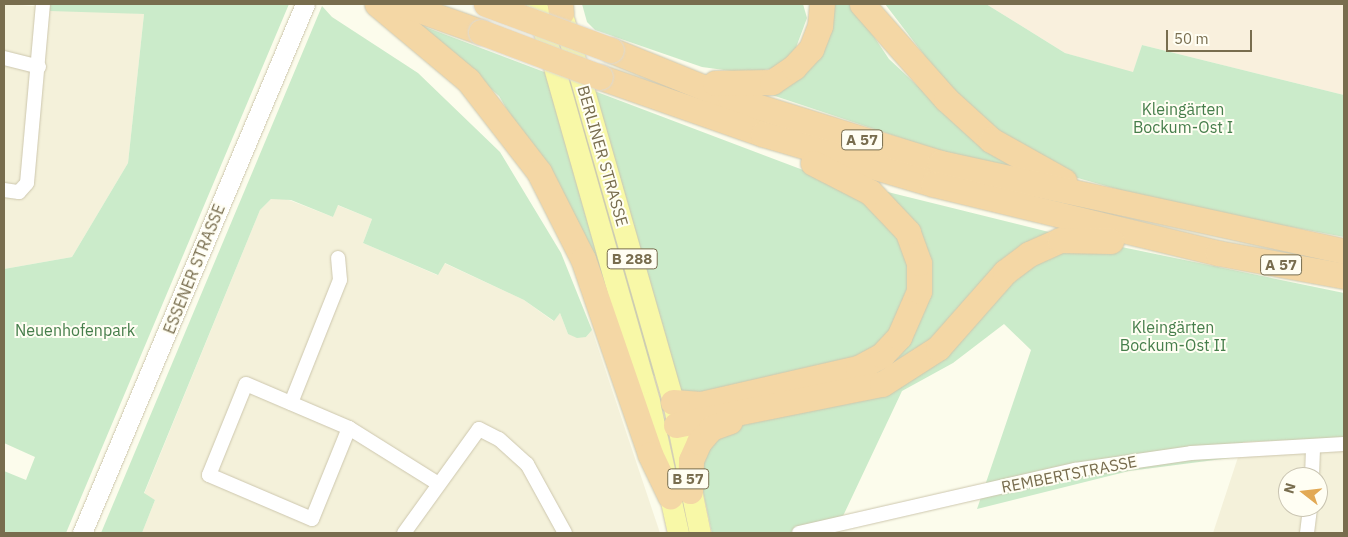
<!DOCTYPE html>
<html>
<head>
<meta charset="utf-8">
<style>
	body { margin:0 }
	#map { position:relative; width:1348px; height:537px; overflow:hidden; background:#fcfcec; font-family:"IBM Plex Sans",sans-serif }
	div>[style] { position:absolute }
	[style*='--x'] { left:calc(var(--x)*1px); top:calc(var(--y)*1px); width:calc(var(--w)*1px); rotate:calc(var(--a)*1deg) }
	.residential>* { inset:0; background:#f4f1da }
	.commercial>* { inset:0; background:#f9f0dd }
	.green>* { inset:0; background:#cbebca }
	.roads { filter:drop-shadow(0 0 1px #cdc7ae) drop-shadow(0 0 1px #cdc7ae) }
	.minor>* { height:14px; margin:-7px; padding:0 7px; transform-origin:7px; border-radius:7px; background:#fff }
	.secondary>* { height:19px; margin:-9.5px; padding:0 9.5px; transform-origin:9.5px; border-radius:9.5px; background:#fff }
	.primary>* { height:21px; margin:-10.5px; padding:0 10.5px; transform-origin:10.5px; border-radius:10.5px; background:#f8f8a7 }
	.motorway>* { height:25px; margin:-12.5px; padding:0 12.5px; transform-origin:12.5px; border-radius:12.5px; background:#f4d7a5 }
	.bridges { filter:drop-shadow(0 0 1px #dcd9d1) drop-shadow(0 0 1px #dcd9d1) }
	.motorway-bridge>* { height:25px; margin:-12.5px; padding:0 12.5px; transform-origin:12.5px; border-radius:12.5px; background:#f4d7a5 }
	span { translate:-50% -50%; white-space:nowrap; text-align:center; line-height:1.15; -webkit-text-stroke:4px #fffef3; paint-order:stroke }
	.shield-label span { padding:1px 4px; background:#fffef3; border:1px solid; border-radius:4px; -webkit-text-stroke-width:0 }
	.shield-label { font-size:15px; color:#786d4e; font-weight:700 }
	.park-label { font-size:16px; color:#467e4b }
	.street-label { font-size:16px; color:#786d4e }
	.frame { position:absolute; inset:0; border:5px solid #786d4e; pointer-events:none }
	.north { position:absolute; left:1278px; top:467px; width:50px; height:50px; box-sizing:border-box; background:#fffef3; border:1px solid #c9c4b1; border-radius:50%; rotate:286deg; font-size:14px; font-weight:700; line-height:20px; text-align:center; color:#786d4e }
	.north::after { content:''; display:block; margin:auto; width:18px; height:22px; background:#e2a955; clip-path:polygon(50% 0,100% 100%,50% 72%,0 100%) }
	.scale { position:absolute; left:1166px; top:30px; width:86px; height:22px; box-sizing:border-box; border:2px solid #786d4e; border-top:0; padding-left:6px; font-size:15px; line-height:18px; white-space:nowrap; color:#786d4e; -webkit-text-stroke:4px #fffef3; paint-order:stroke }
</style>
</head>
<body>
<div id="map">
	<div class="residential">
		<i style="clip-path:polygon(4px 4px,144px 14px,128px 163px,72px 257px,4px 269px)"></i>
		<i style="clip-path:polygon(284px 198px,333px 217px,337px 205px,372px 219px,363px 243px,437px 275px,444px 263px,524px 300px,553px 321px,560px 313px,568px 334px,586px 337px,592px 330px,660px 533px,142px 533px,155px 500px,144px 494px,260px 210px,271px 199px)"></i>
		<i style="clip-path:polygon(evenodd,1344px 438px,1344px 533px,1213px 533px,1243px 442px,1344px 438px,1288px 477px,1318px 477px,1318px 507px,1288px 507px,1288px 477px)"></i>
	</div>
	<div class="commercial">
		<i style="clip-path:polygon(986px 4px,1344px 4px,1344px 95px,1142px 45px,1133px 73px,1065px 53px)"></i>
	</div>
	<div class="green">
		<i style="clip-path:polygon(50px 4px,289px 4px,66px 533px,4px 533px,4px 471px,26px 480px,35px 457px,4px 443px,4px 269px,72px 257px,128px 163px,144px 14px,50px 11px)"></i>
		<i style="clip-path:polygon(582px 4px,803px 4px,807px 18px,794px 53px,775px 68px,746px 73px,702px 67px,595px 30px,587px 22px)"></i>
		<i style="clip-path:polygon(829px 4px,852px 4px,889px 59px,975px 140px,1016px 169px,934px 149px,769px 94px,797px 80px,813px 64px)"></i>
		<i style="clip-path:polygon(885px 4px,986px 4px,1065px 53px,1133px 72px,1142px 45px,1344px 95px,1344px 237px,1170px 204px,1067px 175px,999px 134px,951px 90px)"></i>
		<i style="clip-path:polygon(322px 6px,332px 17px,418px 73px,500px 152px,561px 253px,592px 330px,586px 337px,577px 338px,568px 334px,560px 313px,554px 321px,524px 300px,445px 263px,438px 275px,363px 243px,372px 219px,338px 205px,333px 217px,291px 200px,271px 199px,260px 210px,144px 493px,155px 500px,142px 533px,101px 533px)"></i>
		<i style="clip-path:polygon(420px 25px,811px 173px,1049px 232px,1344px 293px,1344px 438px,1243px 442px,1238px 457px,1129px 471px,977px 509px,1031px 350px,1004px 324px,953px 363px,902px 391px,835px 533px,712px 533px,682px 394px,622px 354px,591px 252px,499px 96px)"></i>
	</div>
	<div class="roads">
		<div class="minor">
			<i style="--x:4;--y:58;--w:36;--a:14"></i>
			<i style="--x:4;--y:190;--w:15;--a:8"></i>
			<i style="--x:19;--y:192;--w:12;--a:-48"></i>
			<i style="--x:27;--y:183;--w:180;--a:-84.9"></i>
			<i style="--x:291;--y:403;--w:132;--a:-68.3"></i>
			<i style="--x:340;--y:280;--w:22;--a:-95"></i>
			<i style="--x:349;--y:428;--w:98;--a:112.1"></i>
			<i style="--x:312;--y:519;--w:112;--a:-156.9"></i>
			<i style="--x:209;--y:475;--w:98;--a:-67.9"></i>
			<i style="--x:246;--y:384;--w:112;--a:23.1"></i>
			<i style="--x:349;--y:428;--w:104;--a:32"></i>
			<i style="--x:1312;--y:477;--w:31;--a:-88"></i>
			<i style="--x:404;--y:533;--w:128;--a:-54.2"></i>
			<i style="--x:479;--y:429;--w:22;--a:27"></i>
			<i style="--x:499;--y:439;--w:38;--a:42"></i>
			<i style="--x:527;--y:464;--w:79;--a:61.2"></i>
			<i style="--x:799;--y:533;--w:283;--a:-12.9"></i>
			<i style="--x:1075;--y:470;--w:117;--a:-8.3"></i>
			<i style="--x:1191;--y:453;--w:153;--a:-3.4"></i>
			<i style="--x:1307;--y:533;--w:26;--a:-83"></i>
		</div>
		<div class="secondary">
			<i style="--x:82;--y:533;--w:574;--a:-67.14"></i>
		</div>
		<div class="primary">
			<i style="--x:536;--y:4;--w:414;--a:74.1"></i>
			<i style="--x:649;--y:402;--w:134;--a:77.5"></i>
			<i style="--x:564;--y:21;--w:396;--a:74"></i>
			<i style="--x:673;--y:402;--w:134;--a:78.4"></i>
		</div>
		<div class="motorway">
			<i style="--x:377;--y:4;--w:119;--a:39.9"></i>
			<i style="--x:468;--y:80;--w:116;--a:52.3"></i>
			<i style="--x:539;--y:172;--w:97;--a:63.2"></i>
			<i style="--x:583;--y:259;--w:206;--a:71"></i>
			<i style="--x:650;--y:454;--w:47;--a:64.5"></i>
			<i style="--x:402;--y:4;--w:84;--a:19.5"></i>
			<i style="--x:560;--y:4;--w:9;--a:84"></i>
			<i style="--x:862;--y:4;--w:127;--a:48.5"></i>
			<i style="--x:946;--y:99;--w:61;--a:42.3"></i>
			<i style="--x:991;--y:140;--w:84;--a:29.3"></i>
			<i style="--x:611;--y:50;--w:128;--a:22"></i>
			<i style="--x:730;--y:98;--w:220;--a:17.2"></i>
			<i style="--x:940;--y:163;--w:413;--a:12.3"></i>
			<i style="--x:600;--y:77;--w:173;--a:19.3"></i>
			<i style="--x:763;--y:134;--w:177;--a:16.4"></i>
			<i style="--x:933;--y:184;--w:293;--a:13.6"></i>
			<i style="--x:1218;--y:253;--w:128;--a:10.3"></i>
			<i style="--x:715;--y:83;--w:57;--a:-1"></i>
			<i style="--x:772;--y:82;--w:27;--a:-34"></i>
			<i style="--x:794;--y:67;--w:25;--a:-47"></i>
			<i style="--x:811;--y:49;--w:25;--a:-69"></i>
			<i style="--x:820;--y:26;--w:22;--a:-85"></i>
			<i style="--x:673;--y:402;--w:28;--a:4"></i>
			<i style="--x:701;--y:404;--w:161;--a:-12.9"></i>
			<i style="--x:858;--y:368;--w:27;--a:-28"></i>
			<i style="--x:882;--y:355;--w:25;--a:-47"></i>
			<i style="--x:899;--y:337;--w:50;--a:-66.5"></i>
			<i style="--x:919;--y:291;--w:28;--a:-90"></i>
			<i style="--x:919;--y:263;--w:33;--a:-110"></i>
			<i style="--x:908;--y:232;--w:55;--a:-133.5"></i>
			<i style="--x:870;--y:192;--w:64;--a:-153"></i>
			<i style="--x:676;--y:425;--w:210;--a:-11.3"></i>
			<i style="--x:882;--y:384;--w:67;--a:-32.7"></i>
			<i style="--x:938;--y:348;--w:101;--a:-48.6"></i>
			<i style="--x:1005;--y:272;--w:30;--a:-37"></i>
			<i style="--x:1029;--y:254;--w:34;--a:-24"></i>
			<i style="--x:1060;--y:240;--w:51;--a:1.1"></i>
			<i style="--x:690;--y:491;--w:31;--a:-88"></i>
			<i style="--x:691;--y:460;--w:20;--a:-66"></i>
			<i style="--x:699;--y:442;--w:18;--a:-49"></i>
			<i style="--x:711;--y:428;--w:20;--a:-20"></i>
		</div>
	</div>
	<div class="bridges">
		<div class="motorway-bridge">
			<i style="--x:486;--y:4;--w:133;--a:20.2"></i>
			<i style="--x:481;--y:32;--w:127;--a:20.7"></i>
		</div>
	</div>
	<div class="shield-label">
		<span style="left:862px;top:140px">A 57</span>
		<span style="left:632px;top:259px">B 288</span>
		<span style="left:1281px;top:265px">A 57</span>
		<span style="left:688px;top:479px">B 57</span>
	</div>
	<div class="park-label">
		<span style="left:1183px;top:118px">Kleingärten<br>Bockum-Ost I</span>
		<span style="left:1173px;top:336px">Kleingärten<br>Bockum-Ost II</span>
		<span style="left:75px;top:330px">Neuenhofenpark</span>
	</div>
	<div class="street-label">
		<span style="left:603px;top:156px;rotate:74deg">BERLINER STRASSE</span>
		<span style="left:194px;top:269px;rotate:-68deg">ESSENER STRASSE</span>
		<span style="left:1069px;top:474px;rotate:-11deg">REMBERTSTRASSE</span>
	</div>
	<div class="frame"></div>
	<div class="north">N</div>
	<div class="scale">50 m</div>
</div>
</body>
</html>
